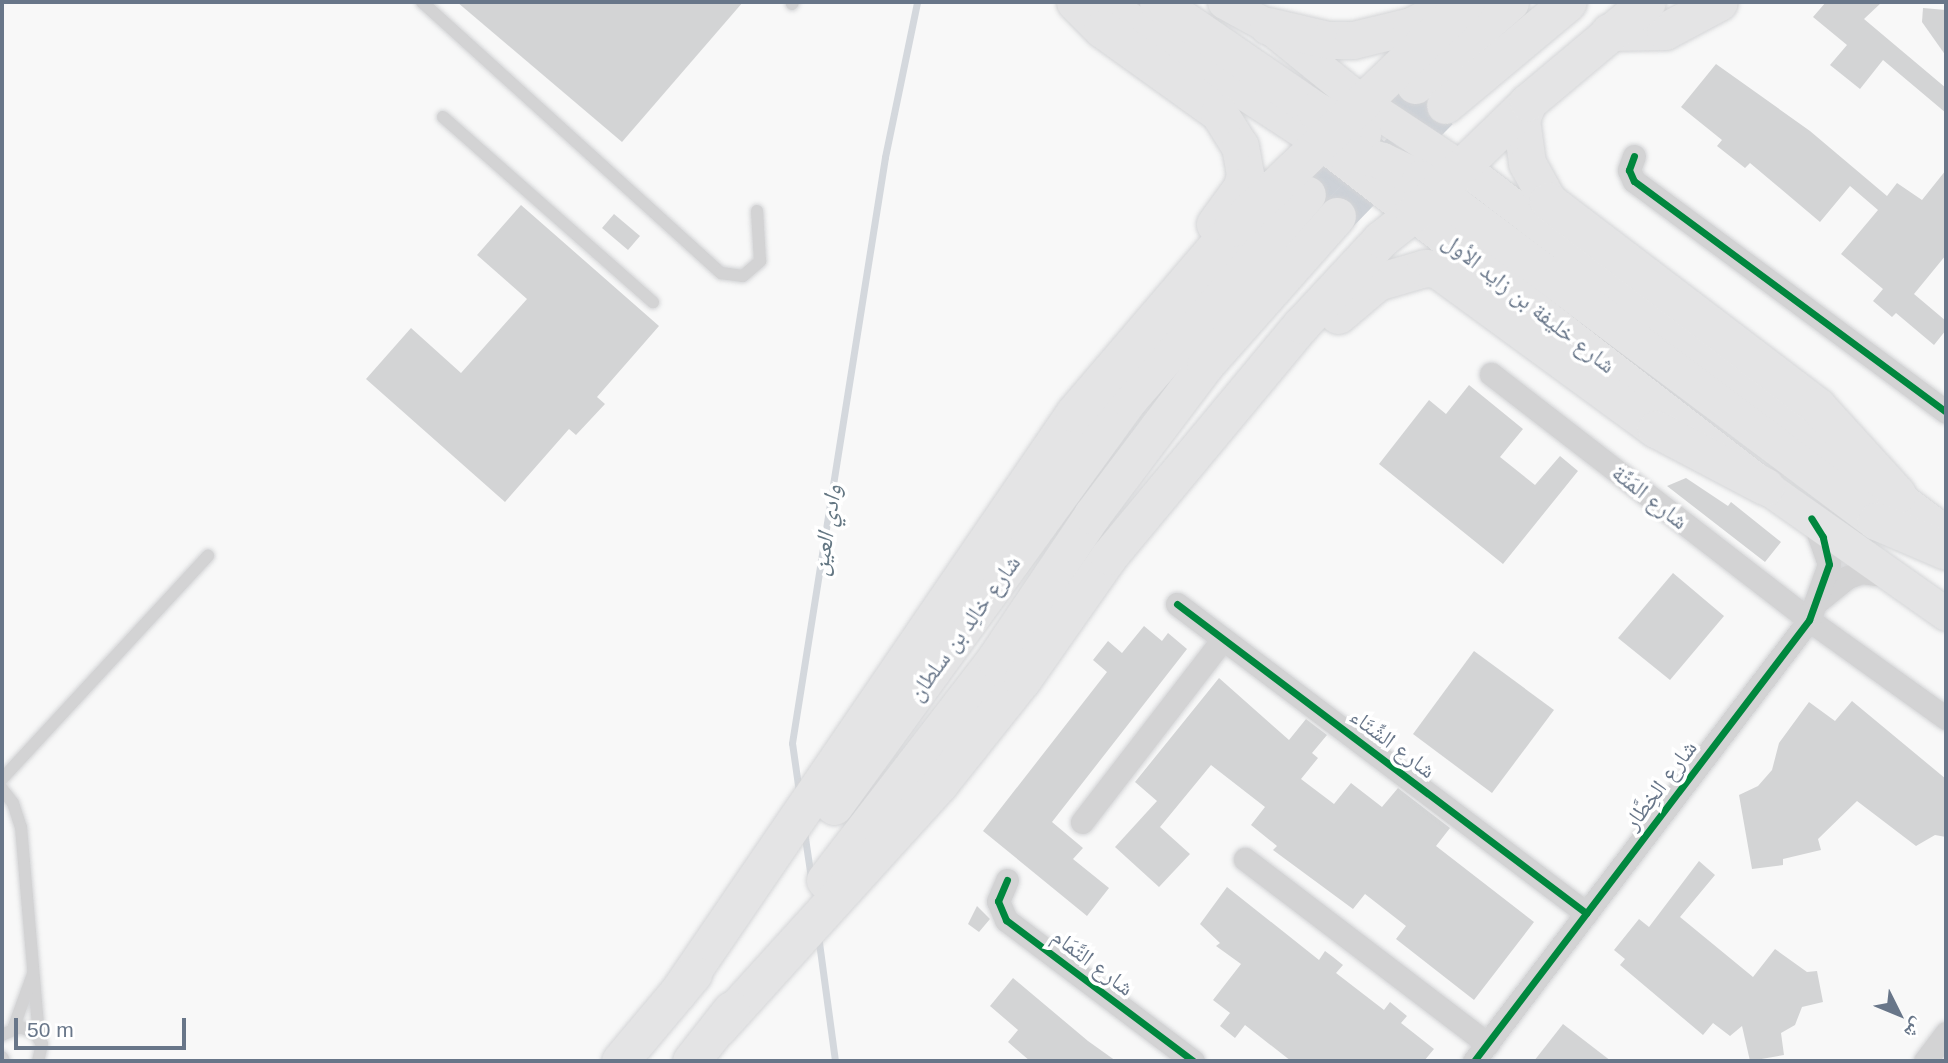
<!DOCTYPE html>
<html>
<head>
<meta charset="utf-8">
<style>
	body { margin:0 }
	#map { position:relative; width:1948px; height:1063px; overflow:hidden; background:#f8f8f8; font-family:Arial,"Noto Naskh Arabic",sans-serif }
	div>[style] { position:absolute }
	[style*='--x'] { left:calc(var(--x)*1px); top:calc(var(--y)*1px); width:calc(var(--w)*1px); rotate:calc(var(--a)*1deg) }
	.stream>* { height:7px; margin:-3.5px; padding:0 3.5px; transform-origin:3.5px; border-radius:3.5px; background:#d4d8dd }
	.building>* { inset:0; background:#d3d4d5 }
	.primary-tunnel>* { height:37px; margin-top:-18.5px; transform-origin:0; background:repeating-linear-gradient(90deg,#cdd1d7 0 37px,transparent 0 55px) }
	.roads { filter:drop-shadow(0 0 2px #d4d5d7) drop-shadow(0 0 2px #d4d5d7) }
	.service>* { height:12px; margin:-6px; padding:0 6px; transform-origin:6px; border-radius:6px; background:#d3d3d4 }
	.minor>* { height:23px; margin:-11.5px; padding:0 11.5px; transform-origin:11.5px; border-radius:11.5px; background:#d3d3d4 }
	.secondary>* { height:33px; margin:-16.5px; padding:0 16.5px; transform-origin:16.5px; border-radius:16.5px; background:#e4e4e5 }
	.primary>* { height:37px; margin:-18.5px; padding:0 18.5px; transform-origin:18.5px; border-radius:18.5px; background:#e4e4e5 }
	.cycleway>* { height:7px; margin:-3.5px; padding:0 3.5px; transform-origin:3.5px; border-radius:3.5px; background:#00873e }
	span { translate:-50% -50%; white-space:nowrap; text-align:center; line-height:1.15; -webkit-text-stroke:7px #fff; paint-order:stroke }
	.street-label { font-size:23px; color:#687689 }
	.water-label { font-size:24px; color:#647783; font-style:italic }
	.frame { position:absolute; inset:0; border:4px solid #687689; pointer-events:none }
	.north { position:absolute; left:1864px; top:979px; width:70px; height:70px; -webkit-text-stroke:5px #fff; paint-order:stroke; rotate:133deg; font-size:19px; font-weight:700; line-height:28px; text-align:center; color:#687689 }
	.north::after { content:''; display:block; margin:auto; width:24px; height:32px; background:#687689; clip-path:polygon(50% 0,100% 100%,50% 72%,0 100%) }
	.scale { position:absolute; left:14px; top:1018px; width:172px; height:32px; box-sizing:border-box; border:4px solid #687689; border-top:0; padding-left:9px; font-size:21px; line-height:24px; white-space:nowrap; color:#687689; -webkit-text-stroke:5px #fff; paint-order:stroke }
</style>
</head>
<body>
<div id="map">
	<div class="stream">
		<i style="--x:799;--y:792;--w:49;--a:-98.1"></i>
		<i style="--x:792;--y:743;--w:593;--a:-80.98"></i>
		<i style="--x:885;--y:157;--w:158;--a:-78.3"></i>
		<i style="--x:804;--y:831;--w:48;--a:81.5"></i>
		<i style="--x:818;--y:935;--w:127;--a:82.3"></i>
	</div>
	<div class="building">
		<i style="clip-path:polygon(457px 2px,743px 2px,622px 142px)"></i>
		<i style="clip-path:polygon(1826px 2px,1882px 2px,1864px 19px,1946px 88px,1946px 113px,1883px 60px,1860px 89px,1830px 65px,1847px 45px,1813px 17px)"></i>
		<i style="clip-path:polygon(1923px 8px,1946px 10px,1946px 56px,1922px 22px)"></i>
		<i style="clip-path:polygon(1716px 64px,1810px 131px,1887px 196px,1897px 183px,1922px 200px,1946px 170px,1946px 255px,1914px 294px,1946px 321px,1946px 330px,1934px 345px,1896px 313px,1892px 317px,1873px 301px,1883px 289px,1841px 254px,1878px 210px,1850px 186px,1820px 222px,1750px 163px,1745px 168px,1717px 146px,1722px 140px,1681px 107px)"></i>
		<i style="clip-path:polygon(521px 205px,659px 326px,597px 397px,605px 404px,576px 435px,569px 429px,505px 502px,366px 379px,411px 328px,461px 373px,527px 299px,477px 255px)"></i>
		<i style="clip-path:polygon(614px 214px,640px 236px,628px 250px,602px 228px)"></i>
		<i style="clip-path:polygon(1469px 385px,1523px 429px,1500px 457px,1535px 485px,1560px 456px,1578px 471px,1503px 564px,1379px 464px,1429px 400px,1446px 414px)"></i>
		<i style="clip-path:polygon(1686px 478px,1728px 506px,1731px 502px,1781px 542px,1765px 562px,1667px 486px)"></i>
		<i style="clip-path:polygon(1673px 573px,1724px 616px,1670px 680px,1618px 638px)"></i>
		<i style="clip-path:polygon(1144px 626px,1162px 641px,1168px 633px,1187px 649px,1052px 822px,1083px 848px,1073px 859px,1109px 888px,1087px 916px,983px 831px,1107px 672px,1093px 660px,1108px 641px,1122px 653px)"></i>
		<i style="clip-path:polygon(1474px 651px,1554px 710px,1492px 793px,1413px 734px)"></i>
		<i style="clip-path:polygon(1219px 678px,1289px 740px,1306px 719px,1327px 735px,1312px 753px,1318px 758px,1301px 779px,1334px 804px,1351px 783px,1382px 807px,1398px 788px,1450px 828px,1436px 846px,1534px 922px,1474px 1000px,1396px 939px,1406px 926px,1365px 894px,1353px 909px,1273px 850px,1277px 846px,1251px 825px,1265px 807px,1211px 765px,1160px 827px,1190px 854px,1159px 887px,1115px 847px,1157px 801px,1135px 782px)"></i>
		<i style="clip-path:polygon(1852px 701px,1946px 779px,1946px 837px,1935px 835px,1916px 846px,1857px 801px,1818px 839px,1821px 850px,1783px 859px,1783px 865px,1752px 869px,1739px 795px,1758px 786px,1772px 770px,1779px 743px,1809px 702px,1835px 721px)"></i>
		<i style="clip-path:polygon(1699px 861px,1715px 875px,1680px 917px,1753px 977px,1775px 949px,1807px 972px,1817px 971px,1823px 1002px,1802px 1007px,1795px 1025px,1781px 1033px,1784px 1055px,1750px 1061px,1742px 1026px,1730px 1036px,1713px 1023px,1703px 1035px,1620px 965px,1625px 959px,1614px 950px,1639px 919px,1649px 927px)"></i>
		<i style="clip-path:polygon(1227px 887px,1319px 960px,1325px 951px,1333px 957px,1343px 965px,1336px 973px,1384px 1010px,1390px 1002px,1407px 1016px,1401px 1023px,1434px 1049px,1424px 1061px,1291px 1061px,1245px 1025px,1235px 1038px,1220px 1026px,1230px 1013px,1213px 1000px,1241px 964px,1216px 946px,1220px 943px,1200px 924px)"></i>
		<i style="clip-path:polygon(977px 906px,990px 919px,979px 932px,968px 924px)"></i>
		<i style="clip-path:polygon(1013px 978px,1088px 1041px,1116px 1061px,1030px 1061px,1008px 1042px,1018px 1030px,990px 1006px)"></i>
		<i style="clip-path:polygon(1563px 1024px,1611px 1061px,1534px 1061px)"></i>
	</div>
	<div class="primary-tunnel">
		<i style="--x:1307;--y:194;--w:153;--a:-45.3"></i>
		<i style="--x:1337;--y:216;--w:155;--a:-45.8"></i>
	</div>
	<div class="roads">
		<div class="service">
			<i style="--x:422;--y:2;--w:404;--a:42.2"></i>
			<i style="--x:721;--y:273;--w:22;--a:8"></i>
			<i style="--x:743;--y:276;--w:23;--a:-41"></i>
			<i style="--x:760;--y:261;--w:50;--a:-93.4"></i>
			<i style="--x:792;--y:4;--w:2;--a:-63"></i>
			<i style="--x:443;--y:117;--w:280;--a:41.4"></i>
			<i style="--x:2;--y:779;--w:304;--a:-47.3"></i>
			<i style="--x:2;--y:789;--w:18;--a:52"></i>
			<i style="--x:13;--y:803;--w:25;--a:72"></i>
			<i style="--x:21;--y:827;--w:211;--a:85.1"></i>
			<i style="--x:13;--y:1029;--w:59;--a:-70"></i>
			<i style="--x:2;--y:1035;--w:20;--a:-24"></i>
			<i style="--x:20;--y:1027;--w:15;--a:20"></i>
			<i style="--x:34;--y:1032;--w:14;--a:56"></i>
			<i style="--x:42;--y:1044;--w:17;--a:103"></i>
			<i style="--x:2;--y:1057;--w:4;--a:63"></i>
		</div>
		<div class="minor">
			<i style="--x:1634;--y:156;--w:15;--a:110"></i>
			<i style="--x:1629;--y:170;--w:12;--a:66"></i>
			<i style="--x:1634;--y:181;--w:388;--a:36.5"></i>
			<i style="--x:1491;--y:374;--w:402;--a:37.7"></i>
			<i style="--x:1809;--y:620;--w:168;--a:35.6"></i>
			<i style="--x:1818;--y:601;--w:38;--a:-39"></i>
			<i style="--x:1848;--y:577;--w:15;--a:-20"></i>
			<i style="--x:1862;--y:572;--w:28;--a:8"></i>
			<i style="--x:1177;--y:604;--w:513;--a:37.07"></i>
			<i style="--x:1082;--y:822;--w:231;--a:-52.4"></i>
			<i style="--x:1245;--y:859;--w:305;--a:37.3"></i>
			<i style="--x:1007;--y:880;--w:23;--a:113"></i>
			<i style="--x:998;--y:901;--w:21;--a:67"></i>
			<i style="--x:1006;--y:920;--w:234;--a:37"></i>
			<i style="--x:1474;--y:1061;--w:554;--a:-52.78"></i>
			<i style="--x:1809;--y:620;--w:59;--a:-70.3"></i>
			<i style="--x:1829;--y:564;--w:45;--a:-109.7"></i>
			<i style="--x:1925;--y:1061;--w:35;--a:-53"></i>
		</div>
		<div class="secondary">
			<i style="--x:1104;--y:2;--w:260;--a:33.1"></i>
			<i style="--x:1322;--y:144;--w:561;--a:37.69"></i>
			<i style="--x:1766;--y:487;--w:220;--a:35.2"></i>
			<i style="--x:1224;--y:2;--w:50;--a:28.6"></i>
			<i style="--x:1268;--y:26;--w:121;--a:39"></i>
			<i style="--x:1362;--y:102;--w:141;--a:33.5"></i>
			<i style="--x:1480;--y:180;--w:585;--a:37.14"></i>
		</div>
		<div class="primary">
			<i style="--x:1075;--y:2;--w:38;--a:45"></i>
			<i style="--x:1102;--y:29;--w:144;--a:35.7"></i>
			<i style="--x:1219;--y:113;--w:39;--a:58"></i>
			<i style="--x:1240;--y:146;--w:28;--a:80"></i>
			<i style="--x:1245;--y:174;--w:13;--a:103"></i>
			<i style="--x:1242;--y:187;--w:46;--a:126.1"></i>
			<i style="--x:1158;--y:2;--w:191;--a:34.5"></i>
			<i style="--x:1315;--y:110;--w:53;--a:27.1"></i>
			<i style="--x:1268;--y:26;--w:62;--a:13.1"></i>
			<i style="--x:1328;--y:40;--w:25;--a:0"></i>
			<i style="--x:1353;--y:40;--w:60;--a:-13.6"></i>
			<i style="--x:1411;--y:26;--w:39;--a:-27"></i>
			<i style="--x:1609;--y:32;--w:56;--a:-1"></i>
			<i style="--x:1665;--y:31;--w:61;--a:-28.2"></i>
			<i style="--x:1415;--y:85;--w:126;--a:-41.1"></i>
			<i style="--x:1528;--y:102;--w:18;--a:112"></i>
			<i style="--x:1521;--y:119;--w:44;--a:82.2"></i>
			<i style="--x:1527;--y:163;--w:43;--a:61.1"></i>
			<i style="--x:1548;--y:201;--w:338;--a:37.3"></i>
			<i style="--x:1817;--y:406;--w:119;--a:47.7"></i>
			<i style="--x:1445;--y:105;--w:160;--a:-39.9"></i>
			<i style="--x:1322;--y:144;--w:62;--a:15.8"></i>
			<i style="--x:1382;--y:161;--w:42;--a:25.3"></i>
			<i style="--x:1420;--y:179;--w:570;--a:36.87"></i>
			<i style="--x:1876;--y:521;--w:76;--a:23.2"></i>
			<i style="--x:1338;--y:315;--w:51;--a:-40.2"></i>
			<i style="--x:1377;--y:282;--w:50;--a:-16.3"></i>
			<i style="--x:1425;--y:268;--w:12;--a:5"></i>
			<i style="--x:1437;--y:269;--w:271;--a:36.2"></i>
			<i style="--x:1656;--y:429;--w:124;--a:27.8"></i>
			<i style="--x:834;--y:806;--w:503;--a:-54.06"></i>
			<i style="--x:1129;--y:399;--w:271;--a:-49"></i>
			<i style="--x:825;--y:880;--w:279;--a:-52.4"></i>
			<i style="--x:995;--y:659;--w:174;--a:-56"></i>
			<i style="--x:1092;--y:515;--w:188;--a:-53"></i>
			<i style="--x:1205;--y:365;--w:199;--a:-48.5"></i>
			<i style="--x:678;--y:992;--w:701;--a:-55.63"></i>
			<i style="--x:1074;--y:413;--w:243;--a:-49.5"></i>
			<i style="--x:1232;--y:228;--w:325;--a:-44"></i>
			<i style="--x:718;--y:1028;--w:331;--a:-47.8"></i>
			<i style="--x:940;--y:783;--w:132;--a:-51.5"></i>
			<i style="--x:1022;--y:680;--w:151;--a:-54.9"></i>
			<i style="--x:1109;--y:556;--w:300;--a:-50.3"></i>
			<i style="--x:1301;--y:325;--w:117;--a:-47.1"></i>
			<i style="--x:1381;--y:239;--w:42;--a:-38.2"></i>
			<i style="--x:1414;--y:213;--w:159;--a:-44.2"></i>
			<i style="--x:1528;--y:102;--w:155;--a:-40"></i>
			<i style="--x:620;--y:1061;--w:114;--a:-50"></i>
			<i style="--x:691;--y:1061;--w:65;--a:-51.9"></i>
		</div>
	</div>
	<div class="cycleway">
		<i style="--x:1634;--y:156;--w:15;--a:110"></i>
		<i style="--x:1629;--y:170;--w:12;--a:66"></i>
		<i style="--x:1634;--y:181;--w:388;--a:36.5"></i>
		<i style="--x:1177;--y:604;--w:513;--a:37.07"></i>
		<i style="--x:1007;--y:880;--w:23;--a:113"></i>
		<i style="--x:998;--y:901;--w:21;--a:67"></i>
		<i style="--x:1006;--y:920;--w:234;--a:37"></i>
		<i style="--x:1474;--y:1061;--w:554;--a:-52.78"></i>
		<i style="--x:1809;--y:620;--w:59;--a:-70.3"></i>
		<i style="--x:1829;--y:564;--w:28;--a:-103"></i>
		<i style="--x:1823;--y:537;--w:22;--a:-122"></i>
	</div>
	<div class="street-label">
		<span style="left:1529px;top:303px;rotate:38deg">شارع خليفة بن زايد الأول</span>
		<span style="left:1650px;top:497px;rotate:38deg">شارع المَتَّة</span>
		<span style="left:964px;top:628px;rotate:-54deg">شارع خالِد بن سلطان</span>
		<span style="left:1393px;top:743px;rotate:37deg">شارع الشِّتَاء</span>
		<span style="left:1660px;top:785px;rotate:-53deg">شارع الخِطَّار</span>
		<span style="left:1093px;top:962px;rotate:37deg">شارع التَّمَام</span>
	</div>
	<div class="water-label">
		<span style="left:826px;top:530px;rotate:-81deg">وادي العين</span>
	</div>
	<div class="frame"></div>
	<div class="north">ش</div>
	<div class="scale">50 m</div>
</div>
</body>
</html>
